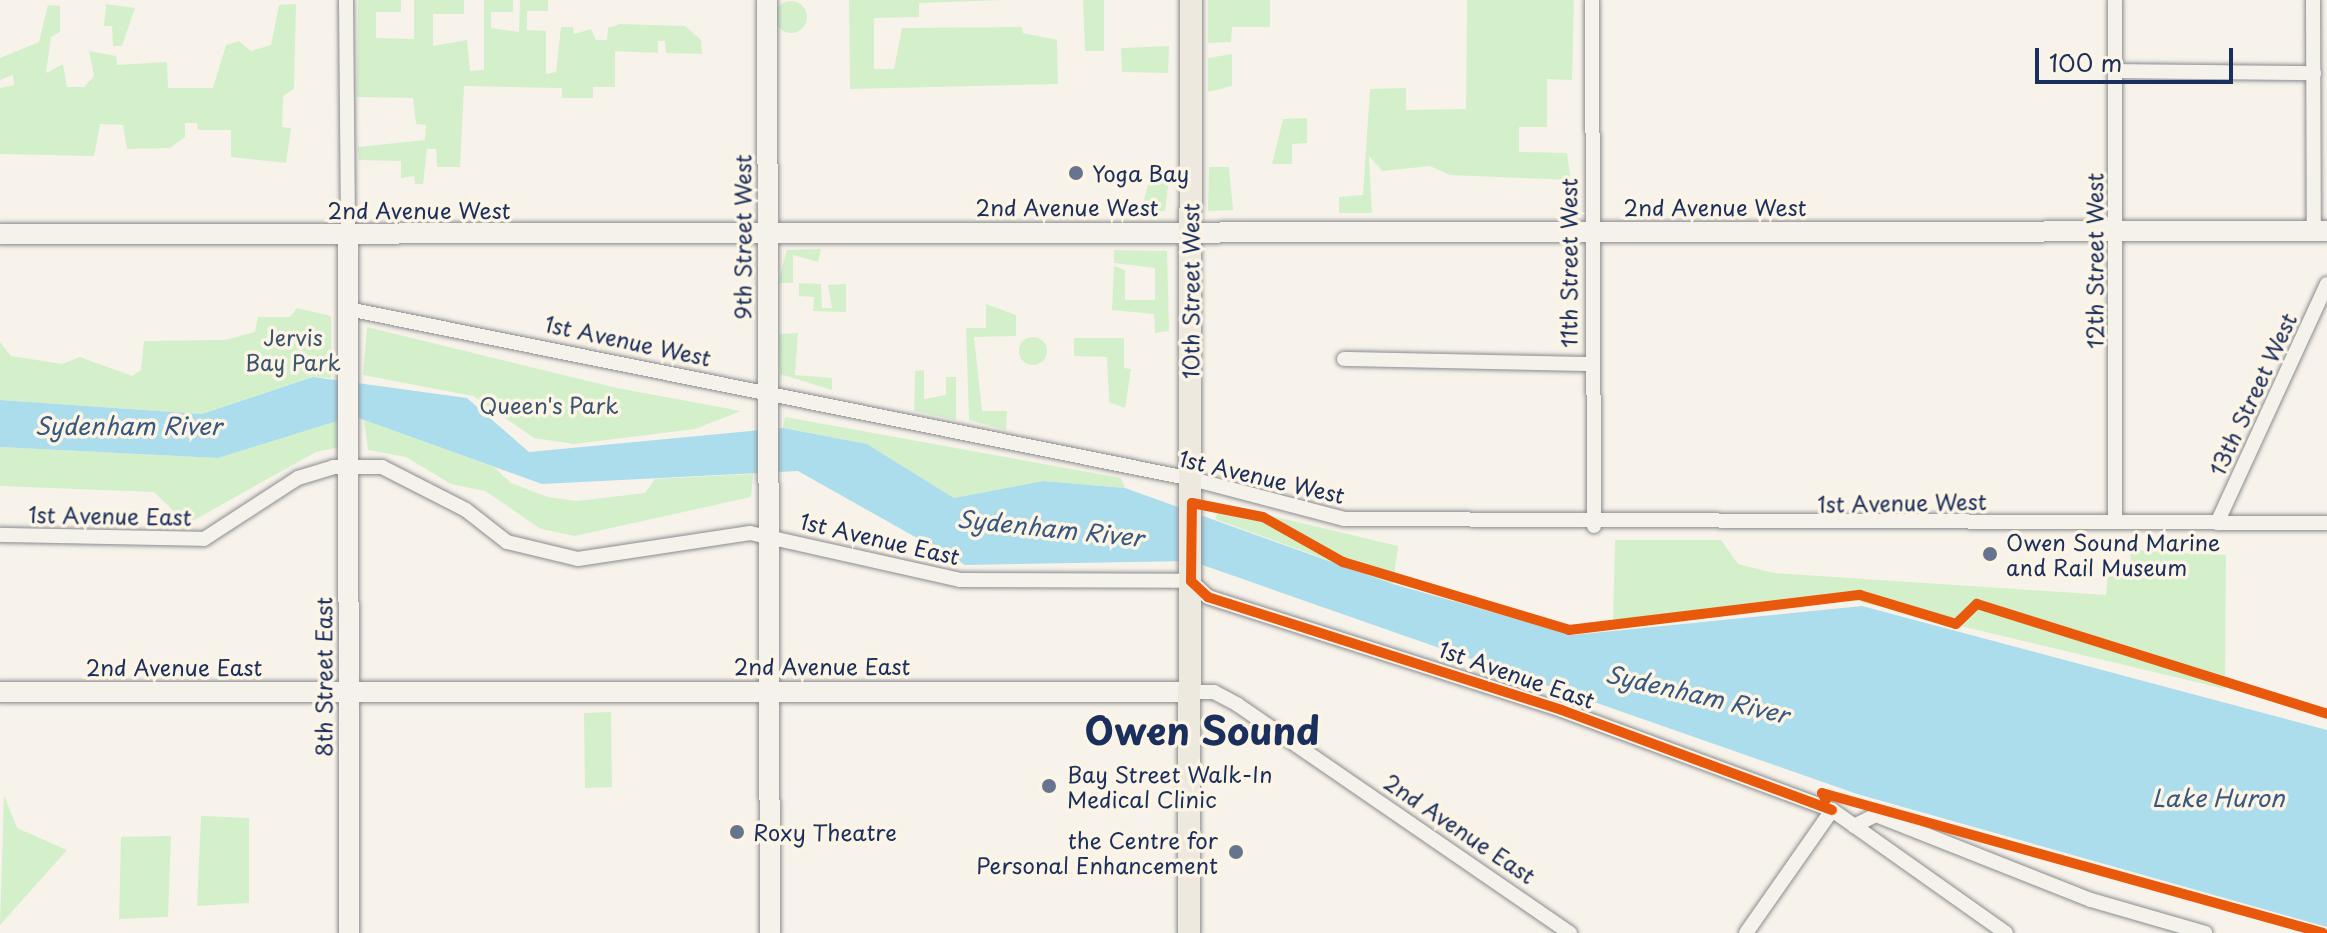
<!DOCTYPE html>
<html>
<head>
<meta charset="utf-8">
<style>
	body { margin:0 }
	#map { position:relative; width:2327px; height:933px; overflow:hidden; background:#f7f3ea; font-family:"Playpen Sans",sans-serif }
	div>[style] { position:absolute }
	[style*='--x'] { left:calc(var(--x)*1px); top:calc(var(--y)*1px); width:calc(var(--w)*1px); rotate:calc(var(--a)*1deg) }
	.green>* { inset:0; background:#d3f0cb }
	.round { border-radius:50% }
	.water>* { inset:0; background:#acddec }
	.roads { filter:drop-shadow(0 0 2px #8a8c91) drop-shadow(0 0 2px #8a8c91) }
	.street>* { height:14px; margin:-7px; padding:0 7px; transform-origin:7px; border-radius:7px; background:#f5f2ec }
	.secondary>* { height:20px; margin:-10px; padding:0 10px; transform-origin:10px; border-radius:10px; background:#f5f2ec }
	.primary>* { height:22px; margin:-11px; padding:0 11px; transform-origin:11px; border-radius:11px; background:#eee9df }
	.cycleway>* { height:10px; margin:-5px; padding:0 5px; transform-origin:5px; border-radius:5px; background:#e8590c }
	.dots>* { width:22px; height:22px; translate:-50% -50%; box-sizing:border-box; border:4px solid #fcf5e5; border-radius:50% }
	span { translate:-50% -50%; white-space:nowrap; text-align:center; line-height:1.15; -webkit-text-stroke:7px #fcf5e5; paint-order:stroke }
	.poi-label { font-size:22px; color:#1b2f5e }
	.left { translate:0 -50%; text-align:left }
	.right { translate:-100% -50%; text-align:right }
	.street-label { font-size:22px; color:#1b2f5e }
	.park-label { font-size:22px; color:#3a556f }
	.water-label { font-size:24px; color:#375882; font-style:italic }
	.town-label { font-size:38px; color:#1b2f5e; font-weight:700 }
	.scale { position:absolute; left:2035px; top:48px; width:198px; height:36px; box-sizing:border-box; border:4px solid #1b2f5e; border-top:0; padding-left:10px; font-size:24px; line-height:28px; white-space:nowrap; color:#1b2f5e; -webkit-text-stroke:6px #fcf5e5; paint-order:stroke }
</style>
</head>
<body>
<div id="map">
	<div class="green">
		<i style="clip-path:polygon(358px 0,401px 0,401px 12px,376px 12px,376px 38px,414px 39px,414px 0,464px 0,464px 14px,433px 14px,433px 46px,467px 40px,470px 71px,484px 70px,484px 0,513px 0,513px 12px,491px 12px,491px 28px,519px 32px,520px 0,548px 0,548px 11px,527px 11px,527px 30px,546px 31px,546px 74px,556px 72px,561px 27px,573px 27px,574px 34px,591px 29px,596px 40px,607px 40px,608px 28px,620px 24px,685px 26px,701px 40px,702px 54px,666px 53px,665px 41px,658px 41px,658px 53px,615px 51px,615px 87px,593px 87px,593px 98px,562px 98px,562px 88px,464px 86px,460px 167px,437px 167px,436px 149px,427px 149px,423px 184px,415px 184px,414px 176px,401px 178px,401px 161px,359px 160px,358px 147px,425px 140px,426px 125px,416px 124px,413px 98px,357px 97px)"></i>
		<i style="clip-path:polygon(849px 0,1004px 0,919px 3px,919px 17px,874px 18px,874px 69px,894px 69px,902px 28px,1022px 27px,1023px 33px,1057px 40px,1058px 84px,850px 89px)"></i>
		<i style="clip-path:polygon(1083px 0,1104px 0,1104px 51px,1085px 51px)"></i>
		<i style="clip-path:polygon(1208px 0,1270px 0,1270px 27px,1232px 27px,1231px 42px,1208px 43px)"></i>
		<i style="clip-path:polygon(1467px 0,1574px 0,1572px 80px,1547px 79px,1547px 127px,1519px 127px,1519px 152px,1567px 153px,1571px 180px,1450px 175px,1430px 166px,1382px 171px,1369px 156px,1372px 213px,1339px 213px,1339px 197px,1363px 195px,1370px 89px,1406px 88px,1406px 110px,1466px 109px)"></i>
		<i class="round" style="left:775px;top:1px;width:32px;height:32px"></i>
		<i style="clip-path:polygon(106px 4px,135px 8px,122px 46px,113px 46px,112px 26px,104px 26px)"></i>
		<i style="clip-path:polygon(296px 4px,294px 89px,283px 96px,282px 127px,291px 128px,286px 163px,231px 157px,231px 130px,198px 130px,197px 123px,185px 123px,185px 137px,170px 148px,127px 149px,123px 125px,100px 124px,94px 156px,0 154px,0 88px,14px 85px,13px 75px,0 80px,0 58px,39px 42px,48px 5px,60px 6px,60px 32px,51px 37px,46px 73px,63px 64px,67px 87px,84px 87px,94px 76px,89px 51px,116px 56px,117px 65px,167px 62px,168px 88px,213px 88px,226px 45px,239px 41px,251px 51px,271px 45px,279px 5px)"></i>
		<i style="clip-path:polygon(1169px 46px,1168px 73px,1122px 72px,1121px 48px)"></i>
		<i style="clip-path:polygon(1232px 54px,1232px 86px,1208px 92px,1208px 58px)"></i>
		<i style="clip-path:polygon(1307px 118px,1307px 143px,1292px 144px,1292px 164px,1272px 164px,1283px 119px)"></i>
		<i style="clip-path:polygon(1209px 167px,1229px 167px,1233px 210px,1208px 211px)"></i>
		<i style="clip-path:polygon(1152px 170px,1170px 170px,1165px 211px,1141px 211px)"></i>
		<i style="clip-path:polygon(821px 249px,818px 262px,793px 255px,793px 283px,778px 283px,787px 250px)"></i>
		<i style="clip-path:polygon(1114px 250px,1167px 251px,1169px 331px,1155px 333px,1154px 314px,1112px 310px,1114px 266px,1125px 270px,1125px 300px,1155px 300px,1155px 268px,1114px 263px)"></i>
		<i style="clip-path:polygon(799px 283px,821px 284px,822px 308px,832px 308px,828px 285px,846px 284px,846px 312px,813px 311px,814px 297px,799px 296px)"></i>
		<i style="clip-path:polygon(986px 304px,1016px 315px,1016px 336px,974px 337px,982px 411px,1007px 411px,1006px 430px,969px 420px,966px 328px,986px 328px)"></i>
		<i style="clip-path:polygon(297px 308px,331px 316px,331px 378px,313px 377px,202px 414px,0 400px,0 342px,11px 356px,62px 364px,80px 357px,132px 376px,141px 370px,144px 341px,225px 340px,255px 332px,258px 317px,290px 317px)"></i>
		<i style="clip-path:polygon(367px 327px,617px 388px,741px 411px,695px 429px,574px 444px,534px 438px,473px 396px,363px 375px)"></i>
		<i style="clip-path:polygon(798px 333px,795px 375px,832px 378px,832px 390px,780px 374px,779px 334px)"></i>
		<i class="round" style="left:1019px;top:337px;width:28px;height:28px"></i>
		<i style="clip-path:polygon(1074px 338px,1124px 338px,1124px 368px,1131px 369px,1125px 408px,1109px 402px,1107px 357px,1074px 356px)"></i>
		<i style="clip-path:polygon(924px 370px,924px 399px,946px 395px,946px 377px,956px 377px,956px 420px,914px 411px,915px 371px)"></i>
		<i style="clip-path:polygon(785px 417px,1121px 478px,1125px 488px,1043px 481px,954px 498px,867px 444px,783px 428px)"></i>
		<i style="clip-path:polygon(338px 420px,340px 447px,316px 452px,187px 524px,154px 492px,0 486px,0 447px,218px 458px)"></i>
		<i style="clip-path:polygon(364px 420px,494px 467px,511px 483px,548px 497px,577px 501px,645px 493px,655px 479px,753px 474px,751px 497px,575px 536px,541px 529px,485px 491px,451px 484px,406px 457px,368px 450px)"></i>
		<i style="clip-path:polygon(1222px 504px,1398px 546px,1393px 584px,1215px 519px)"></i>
		<i style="clip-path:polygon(1615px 540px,1721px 540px,1738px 564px,1774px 573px,2106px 595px,2108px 571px,2130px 570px,2131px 550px,2226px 555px,2225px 689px,1839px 597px,1613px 624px)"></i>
		<i style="clip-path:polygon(611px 712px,612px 787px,585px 788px,584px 713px)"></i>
		<i style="clip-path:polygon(4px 795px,17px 828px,67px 850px,0 925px)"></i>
		<i style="clip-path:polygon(201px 816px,249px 818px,249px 903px,197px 906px)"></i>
		<i style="clip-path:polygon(171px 836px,168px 917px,119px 919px,121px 837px)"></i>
	</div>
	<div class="water">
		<i style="clip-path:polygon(313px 377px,467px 398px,529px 452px,783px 428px,867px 444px,954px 498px,1043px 481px,1125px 488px,1393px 584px,1573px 635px,1862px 606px,2327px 730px,2327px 927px,1857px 794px,1191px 561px,965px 565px,798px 471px,542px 484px,353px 416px,218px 458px,0 447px,0 400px,202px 414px)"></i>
	</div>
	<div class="roads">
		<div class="street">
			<i style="--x:346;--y:0;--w:236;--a:89.5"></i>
			<i style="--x:1592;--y:0;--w:526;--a:89.78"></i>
			<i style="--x:2313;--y:0;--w:231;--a:89.8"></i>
			<i style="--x:2115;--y:71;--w:199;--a:0.6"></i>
			<i style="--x:348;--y:309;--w:861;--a:11.39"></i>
			<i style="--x:1192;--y:479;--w:157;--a:14.7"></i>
			<i style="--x:1344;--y:519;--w:983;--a:0.23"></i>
			<i style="--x:1344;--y:359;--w:246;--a:1.2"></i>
			<i style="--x:2115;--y:521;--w:521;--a:-90"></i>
			<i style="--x:2217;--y:523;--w:263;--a:-65.3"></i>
			<i style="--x:0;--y:535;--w:204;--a:1.1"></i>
			<i style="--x:204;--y:539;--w:112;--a:-33"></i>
			<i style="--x:298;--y:478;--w:37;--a:-17"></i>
			<i style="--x:333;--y:467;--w:49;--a:0"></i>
			<i style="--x:382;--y:467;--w:94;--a:27.1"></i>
			<i style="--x:466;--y:510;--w:52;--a:38"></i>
			<i style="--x:507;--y:542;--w:73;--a:13.5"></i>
			<i style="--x:578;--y:559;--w:174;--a:-8.6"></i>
			<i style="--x:750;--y:533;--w:215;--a:12.6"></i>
			<i style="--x:960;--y:580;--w:231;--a:0.2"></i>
			<i style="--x:1191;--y:581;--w:23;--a:43"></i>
			<i style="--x:1208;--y:597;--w:372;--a:17.7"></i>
			<i style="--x:1562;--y:710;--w:288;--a:20.3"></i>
			<i style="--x:1832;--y:810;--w:213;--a:35.3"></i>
			<i style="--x:1189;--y:692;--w:25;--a:0"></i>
			<i style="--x:1214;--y:692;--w:27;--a:28"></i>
			<i style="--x:1238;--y:705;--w:403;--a:34.5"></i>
			<i style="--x:1854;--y:826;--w:25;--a:-27"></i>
			<i style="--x:1876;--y:815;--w:231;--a:21.6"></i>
			<i style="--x:2091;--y:900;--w:119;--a:16.1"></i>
			<i style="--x:1746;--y:933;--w:150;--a:-55"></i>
		</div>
		<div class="secondary">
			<i style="--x:767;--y:0;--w:933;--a:89.82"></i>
			<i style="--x:0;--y:234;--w:2327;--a:-0.07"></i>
			<i style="--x:348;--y:236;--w:697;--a:89.92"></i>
			<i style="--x:0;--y:692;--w:1189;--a:0"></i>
		</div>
		<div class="primary">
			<i style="--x:1189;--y:933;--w:933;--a:-89.88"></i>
		</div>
	</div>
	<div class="cycleway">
		<i style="--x:1826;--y:800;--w:8;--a:-120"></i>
		<i style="--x:1822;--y:793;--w:520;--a:15.61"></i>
		<i style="--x:1832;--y:810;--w:288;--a:-159.7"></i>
		<i style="--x:1562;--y:710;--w:372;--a:-162.3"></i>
		<i style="--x:1208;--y:597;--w:23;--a:-137"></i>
		<i style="--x:1191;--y:581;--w:78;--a:-89.3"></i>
		<i style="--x:1192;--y:503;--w:72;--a:11.2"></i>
		<i style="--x:1263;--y:517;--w:92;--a:29.4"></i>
		<i style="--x:1343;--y:562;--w:236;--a:16.7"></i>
		<i style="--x:1569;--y:630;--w:293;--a:-6.9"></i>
		<i style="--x:1860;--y:595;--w:100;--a:16.8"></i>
		<i style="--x:1956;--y:624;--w:29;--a:-44"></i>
		<i style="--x:1977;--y:604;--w:367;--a:17.4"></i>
	</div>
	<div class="dots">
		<i style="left:1076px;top:173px;background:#68748f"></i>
		<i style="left:1990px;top:554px;background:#68748f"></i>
		<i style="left:1049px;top:786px;background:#68748f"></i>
		<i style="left:737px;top:832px;background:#68748f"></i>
		<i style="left:1236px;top:852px;background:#68748f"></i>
	</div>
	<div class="poi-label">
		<span class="left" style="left:1092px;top:173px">Yoga Bay</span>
		<span class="left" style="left:2006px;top:554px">Owen Sound Marine<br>and Rail Museum</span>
		<span class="left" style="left:1067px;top:786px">Bay Street Walk-In<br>Medical Clinic</span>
		<span class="left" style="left:753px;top:832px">Roxy Theatre</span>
		<span class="right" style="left:1218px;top:852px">the Centre for<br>Personal Enhancement</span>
	</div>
	<div class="street-label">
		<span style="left:1067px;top:207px">2nd Avenue West</span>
		<span style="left:1715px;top:207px">2nd Avenue West</span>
		<span style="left:419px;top:210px">2nd Avenue West</span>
		<span style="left:742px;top:237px;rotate:-90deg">9th Street West</span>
		<span style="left:2094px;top:261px;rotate:-90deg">12th Street West</span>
		<span style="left:1568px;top:263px;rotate:-90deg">11th Street West</span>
		<span style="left:1190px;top:291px;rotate:-90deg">10th Street West</span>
		<span style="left:628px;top:340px;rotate:12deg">1st Avenue West</span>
		<span style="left:2252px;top:394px;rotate:-65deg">13th Street West</span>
		<span style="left:1262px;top:476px;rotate:13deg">1st Avenue West</span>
		<span style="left:1902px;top:502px;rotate:-1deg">1st Avenue West</span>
		<span style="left:110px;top:515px;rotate:1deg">1st Avenue East</span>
		<span style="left:880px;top:538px;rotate:13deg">1st Avenue East</span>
		<span style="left:822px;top:666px">2nd Avenue East</span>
		<span style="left:174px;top:667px">2nd Avenue East</span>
		<span style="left:1517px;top:674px;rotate:19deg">1st Avenue East</span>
		<span style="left:323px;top:677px;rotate:-90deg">8th Street East</span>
		<span style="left:1460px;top:828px;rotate:34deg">2nd Avenue East</span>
	</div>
	<div class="park-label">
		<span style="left:293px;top:349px">Jervis<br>Bay Park</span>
		<span style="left:549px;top:405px">Queen's Park</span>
	</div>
	<div class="water-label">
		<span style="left:128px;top:426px">Sydenham River</span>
		<span style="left:1050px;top:528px;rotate:6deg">Sydenham River</span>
		<span style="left:1697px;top:694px;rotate:13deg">Sydenham River</span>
		<span style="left:2218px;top:798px">Lake Huron</span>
	</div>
	<div class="town-label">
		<span style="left:1202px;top:730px">Owen Sound</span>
	</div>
	<div class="scale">100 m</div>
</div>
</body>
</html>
